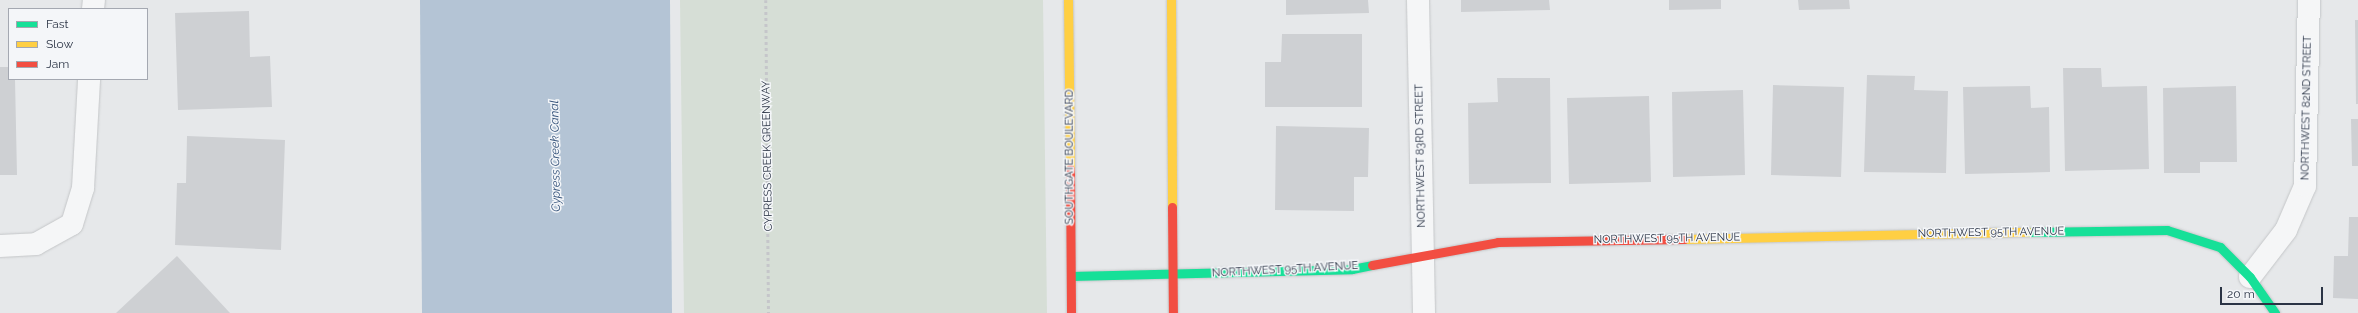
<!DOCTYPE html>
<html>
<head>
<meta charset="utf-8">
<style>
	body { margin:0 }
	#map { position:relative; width:2358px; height:313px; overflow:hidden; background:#e6e8ea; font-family:Raleway,sans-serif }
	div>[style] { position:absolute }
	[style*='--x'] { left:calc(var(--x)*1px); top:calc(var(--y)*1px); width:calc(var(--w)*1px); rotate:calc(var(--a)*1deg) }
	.green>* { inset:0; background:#d6ded6 }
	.water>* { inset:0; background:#b4c4d5 }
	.building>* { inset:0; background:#ced0d3 }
	.path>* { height:2.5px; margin-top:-1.25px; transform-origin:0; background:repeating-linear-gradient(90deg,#c5c6ca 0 3px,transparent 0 6px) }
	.roads { filter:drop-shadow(0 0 1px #c4c6c8) drop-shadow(0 0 1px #c4c6c8) }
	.street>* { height:22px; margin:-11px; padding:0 11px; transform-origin:11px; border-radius:11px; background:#f5f6f7 }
	.fast>* { height:9px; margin:-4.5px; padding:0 4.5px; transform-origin:4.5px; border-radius:4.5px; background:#16e098 }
	.slow>* { height:9px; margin:-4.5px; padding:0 4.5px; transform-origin:4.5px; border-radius:4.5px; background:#ffcf43 }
	.jam>* { height:9px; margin:-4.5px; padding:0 4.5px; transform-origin:4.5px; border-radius:4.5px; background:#f24e42 }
	span { translate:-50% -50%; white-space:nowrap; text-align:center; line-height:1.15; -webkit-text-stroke:3px #f4f6f9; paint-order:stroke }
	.street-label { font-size:11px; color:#2b3445 }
	.water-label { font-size:12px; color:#34527a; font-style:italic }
	.legend { position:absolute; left:8px; top:8px; width:140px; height:72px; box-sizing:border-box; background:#f4f6f9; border:1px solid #a4a8b1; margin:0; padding:5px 7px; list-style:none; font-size:12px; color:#2b3445 }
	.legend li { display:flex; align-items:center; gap:8px; height:20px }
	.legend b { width:20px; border:1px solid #a4a8b1 }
	.scale { position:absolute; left:2220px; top:287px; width:103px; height:18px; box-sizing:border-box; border:2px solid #2b3445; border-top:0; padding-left:5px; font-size:12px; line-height:14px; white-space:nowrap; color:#2b3445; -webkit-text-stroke:3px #f4f6f9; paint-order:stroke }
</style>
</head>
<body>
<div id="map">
	<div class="green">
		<i style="clip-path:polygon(680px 0,1043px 0,1047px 313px,684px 313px)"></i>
	</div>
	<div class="water">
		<i style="clip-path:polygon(420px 0,670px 0,672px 313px,422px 313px)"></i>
	</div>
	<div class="building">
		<i style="clip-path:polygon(1286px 0,1368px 0,1369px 13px,1286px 15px)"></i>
		<i style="clip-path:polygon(1461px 0,1549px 0,1550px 10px,1461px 12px)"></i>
		<i style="clip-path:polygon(1669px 0,1721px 0,1721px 9px,1669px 10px)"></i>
		<i style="clip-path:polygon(1798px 0,1849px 0,1850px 9px,1799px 10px)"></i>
		<i style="clip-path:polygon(249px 11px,250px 57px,270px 56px,272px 107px,178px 110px,175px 13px)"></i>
		<i style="clip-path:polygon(2355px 20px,2358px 20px,2358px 104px,2356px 104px)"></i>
		<i style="clip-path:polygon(1282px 34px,1362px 34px,1362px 107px,1265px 107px,1265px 62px,1281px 62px)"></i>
		<i style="clip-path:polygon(0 67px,9px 67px,9px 79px,15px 79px,17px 175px,0 175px)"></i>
		<i style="clip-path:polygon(2063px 68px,2101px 68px,2102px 87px,2147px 86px,2149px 169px,2065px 171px)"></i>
		<i style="clip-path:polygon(1867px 75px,1915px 76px,1914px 90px,1948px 91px,1946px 173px,1864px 172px)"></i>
		<i style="clip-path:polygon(1497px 78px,1550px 78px,1551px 183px,1469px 184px,1468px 103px,1498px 102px)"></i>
		<i style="clip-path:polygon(1773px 85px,1844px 87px,1841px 177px,1771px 175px)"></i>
		<i style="clip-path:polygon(2030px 86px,2031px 108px,2049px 107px,2050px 172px,1965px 174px,1963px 87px)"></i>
		<i style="clip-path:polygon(2236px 86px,2237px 162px,2200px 162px,2200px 173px,2164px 173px,2163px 88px)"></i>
		<i style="clip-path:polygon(1743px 90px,1745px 175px,1673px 177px,1672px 92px)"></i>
		<i style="clip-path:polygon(1649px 96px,1651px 182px,1569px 184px,1567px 98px)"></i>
		<i style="clip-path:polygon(2351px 119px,2358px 119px,2358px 166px,2352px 166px)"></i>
		<i style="clip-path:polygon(1276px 126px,1369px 128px,1368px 177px,1354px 177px,1354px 211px,1275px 210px)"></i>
		<i style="clip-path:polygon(187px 136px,285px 140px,281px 250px,175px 245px,177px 183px,186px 183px)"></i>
		<i style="clip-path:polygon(2349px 217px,2358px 217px,2358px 299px,2333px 298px,2334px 256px,2348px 256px)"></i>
		<i style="clip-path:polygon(177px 256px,230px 313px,116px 313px)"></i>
	</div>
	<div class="path">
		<i style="--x:766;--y:0;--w:313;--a:89.5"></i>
	</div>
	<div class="roads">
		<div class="street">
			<i style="--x:1418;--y:0;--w:313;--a:88.9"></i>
			<i style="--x:93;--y:9;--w:9;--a:-84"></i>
			<i style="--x:0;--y:246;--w:36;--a:-3"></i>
			<i style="--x:36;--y:244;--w:41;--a:-29.1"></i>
			<i style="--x:72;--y:224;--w:38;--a:-73"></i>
			<i style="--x:83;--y:188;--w:109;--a:-86.8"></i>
			<i style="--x:2250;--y:277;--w:59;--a:-52.5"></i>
			<i style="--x:2286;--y:230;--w:48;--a:-66.6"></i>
			<i style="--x:2305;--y:186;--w:186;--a:-88.8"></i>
		</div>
		<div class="fast">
			<i style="--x:2028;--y:232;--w:139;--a:-0.8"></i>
			<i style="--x:2167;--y:230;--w:56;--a:17.8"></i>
			<i style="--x:2220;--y:247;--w:42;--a:45"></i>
			<i style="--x:2250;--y:277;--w:44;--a:55.2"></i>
			<i style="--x:1071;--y:276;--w:281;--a:-1.4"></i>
			<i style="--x:1352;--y:269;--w:20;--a:-11"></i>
		</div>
		<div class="slow">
			<i style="--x:1068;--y:0;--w:169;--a:89.3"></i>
			<i style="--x:1171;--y:0;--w:207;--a:89.7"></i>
			<i style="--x:1684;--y:239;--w:344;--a:-1.2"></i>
		</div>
		<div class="jam">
			<i style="--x:1070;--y:169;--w:144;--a:89.6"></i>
			<i style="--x:1172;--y:207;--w:106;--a:89.5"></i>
			<i style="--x:1372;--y:265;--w:128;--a:-10.3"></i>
			<i style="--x:1498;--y:242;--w:186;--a:-0.9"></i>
		</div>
	</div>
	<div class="street-label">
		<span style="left:2307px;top:108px;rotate:-89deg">NORTHWEST 82ND STREET</span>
		<span style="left:768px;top:156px;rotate:-91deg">CYPRESS CREEK GREENWAY</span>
		<span style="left:1421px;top:156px;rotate:-91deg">NORTHWEST 83RD STREET</span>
		<span style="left:1070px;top:157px;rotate:-90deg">SOUTHGATE BOULEVARD</span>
		<span style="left:1991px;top:233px;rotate:-1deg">NORTHWEST 95TH AVENUE</span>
		<span style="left:1667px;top:239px;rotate:-1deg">NORTHWEST 95TH AVENUE</span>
		<span style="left:1285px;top:270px;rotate:-3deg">NORTHWEST 95TH AVENUE</span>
	</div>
	<div class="water-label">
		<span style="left:556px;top:156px;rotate:-91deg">Cypress Creek Canal</span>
	</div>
	<ul class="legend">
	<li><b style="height:5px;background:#16e098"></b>Fast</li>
	<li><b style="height:5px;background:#ffcf43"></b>Slow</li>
	<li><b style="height:5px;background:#f24e42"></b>Jam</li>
	</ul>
	<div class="scale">20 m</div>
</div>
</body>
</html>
